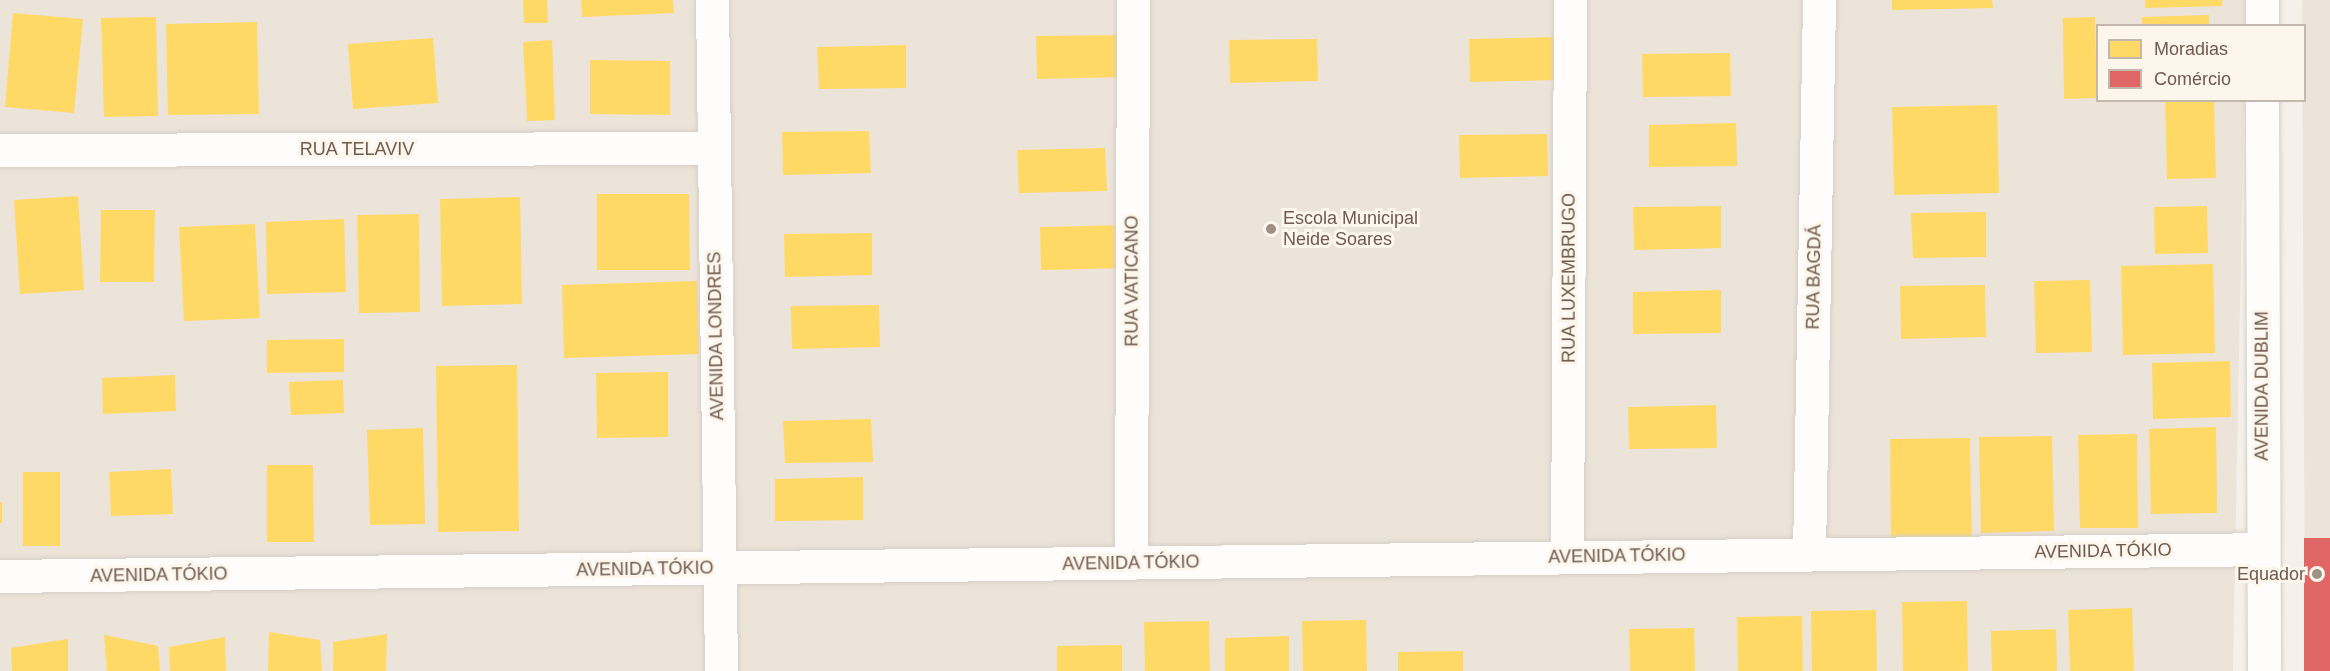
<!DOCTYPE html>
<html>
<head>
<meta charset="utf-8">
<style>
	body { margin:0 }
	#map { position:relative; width:2330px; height:671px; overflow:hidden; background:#f5f1ea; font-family:Helvetica,sans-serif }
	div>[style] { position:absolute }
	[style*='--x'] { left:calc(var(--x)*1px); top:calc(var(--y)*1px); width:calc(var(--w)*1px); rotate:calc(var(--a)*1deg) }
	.residential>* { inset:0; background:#ede4d9 }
	.homes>* { inset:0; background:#ffd966 }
	.shops>* { inset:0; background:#e06666 }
	.roads { filter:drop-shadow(0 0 2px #d4cec9) drop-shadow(0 0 2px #d4cec9) }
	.street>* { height:33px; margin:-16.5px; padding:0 16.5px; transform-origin:16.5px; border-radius:16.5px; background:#fefdfc }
	.secondary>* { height:33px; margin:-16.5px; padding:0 16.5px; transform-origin:16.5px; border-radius:16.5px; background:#fefdfc }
	.dots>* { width:16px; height:16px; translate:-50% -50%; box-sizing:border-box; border:3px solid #fcf6ec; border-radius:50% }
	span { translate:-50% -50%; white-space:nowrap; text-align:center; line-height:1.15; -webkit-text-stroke:6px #fcf6ec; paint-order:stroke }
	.street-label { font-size:18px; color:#6f5b4f }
	.poi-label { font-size:18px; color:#6f5b4f }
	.left { translate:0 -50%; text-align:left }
	.right { translate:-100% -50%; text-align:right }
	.legend { position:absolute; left:2096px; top:24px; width:210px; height:78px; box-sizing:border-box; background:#fcf6ec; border:2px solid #c4b8ad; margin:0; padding:8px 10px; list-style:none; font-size:18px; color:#6f5b4f }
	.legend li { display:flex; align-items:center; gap:12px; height:30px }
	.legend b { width:30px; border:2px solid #c4b8ad }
</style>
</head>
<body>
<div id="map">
	<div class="residential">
		<i style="clip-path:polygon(0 0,2247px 0,2246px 25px,2098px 26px,2098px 100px,2244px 101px,2233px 671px,0 671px)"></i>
		<i style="clip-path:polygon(2302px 0,2330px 0,2330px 671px,2305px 671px)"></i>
	</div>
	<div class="homes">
		<i style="clip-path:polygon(523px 0,547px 0,548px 23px,524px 23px)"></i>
		<i style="clip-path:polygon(581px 0,673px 0,674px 13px,582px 17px)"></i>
		<i style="clip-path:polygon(1892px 0,1992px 0,1993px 8px,1892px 10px)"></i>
		<i style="clip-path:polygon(2145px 0,2222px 0,2222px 6px,2145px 8px)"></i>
		<i style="clip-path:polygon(13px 13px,83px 19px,74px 113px,5px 107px)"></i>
		<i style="clip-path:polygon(2209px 15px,2209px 26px,2142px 26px,2142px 17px)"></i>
		<i style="clip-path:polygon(156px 17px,158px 116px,104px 117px,101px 18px)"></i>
		<i style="clip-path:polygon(2095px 17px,2097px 98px,2064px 99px,2063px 18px)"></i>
		<i style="clip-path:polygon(257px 22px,259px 114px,168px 115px,166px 24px)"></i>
		<i style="clip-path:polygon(1124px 35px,1125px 77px,1037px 79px,1036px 36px)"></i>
		<i style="clip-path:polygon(1557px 37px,1558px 80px,1470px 82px,1469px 39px)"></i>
		<i style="clip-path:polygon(433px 38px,438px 103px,353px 109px,348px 44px)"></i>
		<i style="clip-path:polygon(1317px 39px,1318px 81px,1230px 83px,1229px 40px)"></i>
		<i style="clip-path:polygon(552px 40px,555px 120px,527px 121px,523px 42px)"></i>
		<i style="clip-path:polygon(906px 45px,906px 88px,819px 89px,817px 47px)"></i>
		<i style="clip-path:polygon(1730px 53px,1731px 96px,1643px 97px,1642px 54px)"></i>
		<i style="clip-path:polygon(590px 60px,670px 61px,670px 115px,590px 114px)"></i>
		<i style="clip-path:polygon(2165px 101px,2214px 101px,2216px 178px,2167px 179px)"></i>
		<i style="clip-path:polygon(1997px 105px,1999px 193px,1894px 195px,1892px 107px)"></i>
		<i style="clip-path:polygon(1736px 123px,1737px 166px,1649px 167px,1649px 125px)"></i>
		<i style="clip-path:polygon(869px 131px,871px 173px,783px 175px,782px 132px)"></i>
		<i style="clip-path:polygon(1547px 134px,1548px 176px,1460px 178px,1459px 135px)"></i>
		<i style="clip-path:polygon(1105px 148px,1107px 191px,1019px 193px,1017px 150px)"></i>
		<i style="clip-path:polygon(597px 194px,689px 194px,690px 270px,597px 270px)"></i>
		<i style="clip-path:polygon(78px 196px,84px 290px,20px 294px,14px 200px)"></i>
		<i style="clip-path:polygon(520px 197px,522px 304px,442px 306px,440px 199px)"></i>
		<i style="clip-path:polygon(1721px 206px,1721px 248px,1634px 250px,1633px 207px)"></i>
		<i style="clip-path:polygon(2207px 206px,2208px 253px,2155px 254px,2154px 207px)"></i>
		<i style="clip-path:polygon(101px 210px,155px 210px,154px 282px,100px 282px)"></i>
		<i style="clip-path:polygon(1986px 212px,1986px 257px,1913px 258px,1911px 213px)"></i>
		<i style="clip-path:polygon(419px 214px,420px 312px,359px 313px,357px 215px)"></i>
		<i style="clip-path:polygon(344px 219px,346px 292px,267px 294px,266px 222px)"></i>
		<i style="clip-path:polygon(255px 224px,260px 318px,184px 321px,179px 227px)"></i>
		<i style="clip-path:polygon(1128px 225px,1129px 268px,1041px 270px,1040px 227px)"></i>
		<i style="clip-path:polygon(872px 233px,872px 275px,785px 277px,784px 234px)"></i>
		<i style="clip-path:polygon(2213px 264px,2215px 353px,2123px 355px,2121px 266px)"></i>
		<i style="clip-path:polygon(2090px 280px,2092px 352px,2036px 353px,2034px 281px)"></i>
		<i style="clip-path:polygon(697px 281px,699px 354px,564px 358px,562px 285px)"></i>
		<i style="clip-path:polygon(1985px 285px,1986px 337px,1901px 339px,1900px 286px)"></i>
		<i style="clip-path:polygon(1721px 290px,1721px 333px,1633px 334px,1633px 292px)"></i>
		<i style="clip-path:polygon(879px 305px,880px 347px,792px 349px,791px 306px)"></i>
		<i style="clip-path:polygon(344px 339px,344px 372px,267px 373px,267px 340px)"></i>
		<i style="clip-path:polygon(2230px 361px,2231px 417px,2153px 419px,2152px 363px)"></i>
		<i style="clip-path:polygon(517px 365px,519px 531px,438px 532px,436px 366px)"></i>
		<i style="clip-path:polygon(668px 372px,668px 437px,597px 438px,596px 373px)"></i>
		<i style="clip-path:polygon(175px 375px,176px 411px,103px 414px,102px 378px)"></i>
		<i style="clip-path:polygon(343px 380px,344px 413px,291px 415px,289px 382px)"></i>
		<i style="clip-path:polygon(1716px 405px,1717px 448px,1629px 449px,1628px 407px)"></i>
		<i style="clip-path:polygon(871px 419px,873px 462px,785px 463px,783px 421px)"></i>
		<i style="clip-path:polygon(2216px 427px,2217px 513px,2151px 514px,2149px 429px)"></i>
		<i style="clip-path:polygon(423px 428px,425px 524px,370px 525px,367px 430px)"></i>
		<i style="clip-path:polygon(2137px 434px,2138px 528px,2080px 528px,2078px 435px)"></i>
		<i style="clip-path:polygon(2052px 436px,2054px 531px,1981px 533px,1979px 437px)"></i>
		<i style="clip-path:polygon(1970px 438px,1972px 542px,1891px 544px,1890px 439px)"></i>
		<i style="clip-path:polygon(267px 465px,313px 465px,314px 542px,267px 542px)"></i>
		<i style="clip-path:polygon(171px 469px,173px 514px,111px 516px,109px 472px)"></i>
		<i style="clip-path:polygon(23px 472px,60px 472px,60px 546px,23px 546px)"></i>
		<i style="clip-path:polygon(863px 477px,863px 520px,775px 521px,775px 479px)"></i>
		<i style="clip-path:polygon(0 502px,2px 502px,2px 523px,0 523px)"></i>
		<i style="clip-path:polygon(1967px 601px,1968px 671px,1903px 671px,1902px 602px)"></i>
		<i style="clip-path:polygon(2132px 608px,2134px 671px,2070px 671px,2068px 610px)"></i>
		<i style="clip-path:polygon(1876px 610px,1877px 671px,1812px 671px,1811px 611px)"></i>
		<i style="clip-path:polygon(1802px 616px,1803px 671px,1738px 671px,1737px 617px)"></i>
		<i style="clip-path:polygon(1366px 620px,1367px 671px,1303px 671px,1302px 621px)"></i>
		<i style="clip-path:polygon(1209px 621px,1210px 671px,1145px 671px,1144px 622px)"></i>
		<i style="clip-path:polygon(1694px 628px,1695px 671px,1630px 671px,1629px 629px)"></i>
		<i style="clip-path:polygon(2056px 629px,2057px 671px,1992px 671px,1991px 631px)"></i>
		<i style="clip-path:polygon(269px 632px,320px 640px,322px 671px,268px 671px)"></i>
		<i style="clip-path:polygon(387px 634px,386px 671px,333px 671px,333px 642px)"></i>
		<i style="clip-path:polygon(104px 635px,158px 646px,160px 671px,107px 671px)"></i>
		<i style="clip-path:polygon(1289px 636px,1289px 671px,1225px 671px,1225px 638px)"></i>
		<i style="clip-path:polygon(225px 637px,226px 671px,170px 671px,169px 647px)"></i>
		<i style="clip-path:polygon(68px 639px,68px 671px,12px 671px,11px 648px)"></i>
		<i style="clip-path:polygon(1122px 645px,1122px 671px,1057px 671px,1057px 646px)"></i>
		<i style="clip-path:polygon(1463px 651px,1463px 671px,1398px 671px,1398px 652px)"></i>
	</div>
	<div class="shops">
		<i style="clip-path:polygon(2304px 538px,2330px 538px,2330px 671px,2304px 671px)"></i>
	</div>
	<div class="roads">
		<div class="street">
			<i style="--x:712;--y:0;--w:671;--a:89.23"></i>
			<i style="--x:0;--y:150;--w:714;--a:-0.16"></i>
			<i style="--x:1809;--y:553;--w:553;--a:-88.96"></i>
			<i style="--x:1567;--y:556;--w:556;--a:-89.69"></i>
			<i style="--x:1131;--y:563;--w:563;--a:-89.8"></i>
		</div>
		<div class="secondary">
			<i style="--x:2262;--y:26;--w:26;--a:-90"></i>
			<i style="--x:2262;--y:100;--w:571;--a:89.8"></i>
			<i style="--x:0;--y:576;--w:2262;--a:-0.68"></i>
		</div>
	</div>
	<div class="dots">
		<i style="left:1271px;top:229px;background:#9e9085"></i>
		<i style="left:2317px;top:574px;background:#9e9085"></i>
	</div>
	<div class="street-label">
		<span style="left:357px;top:149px">RUA TELAVIV</span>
		<span style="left:1814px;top:277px;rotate:-89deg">RUA BAGDÁ</span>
		<span style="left:1569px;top:278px;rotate:-90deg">RUA LUXEMBRUGO</span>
		<span style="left:1132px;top:281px;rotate:-90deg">RUA VATICANO</span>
		<span style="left:716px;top:336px;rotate:-91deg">AVENIDA LONDRES</span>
		<span style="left:2262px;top:386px;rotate:-90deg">AVENIDA DUBLIM</span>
		<span style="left:2103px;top:551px;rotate:-1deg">AVENIDA TÓKIO</span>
		<span style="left:1617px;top:556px;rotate:-1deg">AVENIDA TÓKIO</span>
		<span style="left:1131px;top:563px;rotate:-1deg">AVENIDA TÓKIO</span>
		<span style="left:645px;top:569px;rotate:-1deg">AVENIDA TÓKIO</span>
		<span style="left:159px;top:575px;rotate:-1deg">AVENIDA TÓKIO</span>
	</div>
	<div class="poi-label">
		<span class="left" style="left:1283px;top:229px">Escola Municipal<br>Neide Soares</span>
		<span class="right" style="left:2305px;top:574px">Equador</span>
	</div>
	<ul class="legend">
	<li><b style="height:16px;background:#ffd966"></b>Moradias</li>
	<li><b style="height:16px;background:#e06666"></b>Comércio</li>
	</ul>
</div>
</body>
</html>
